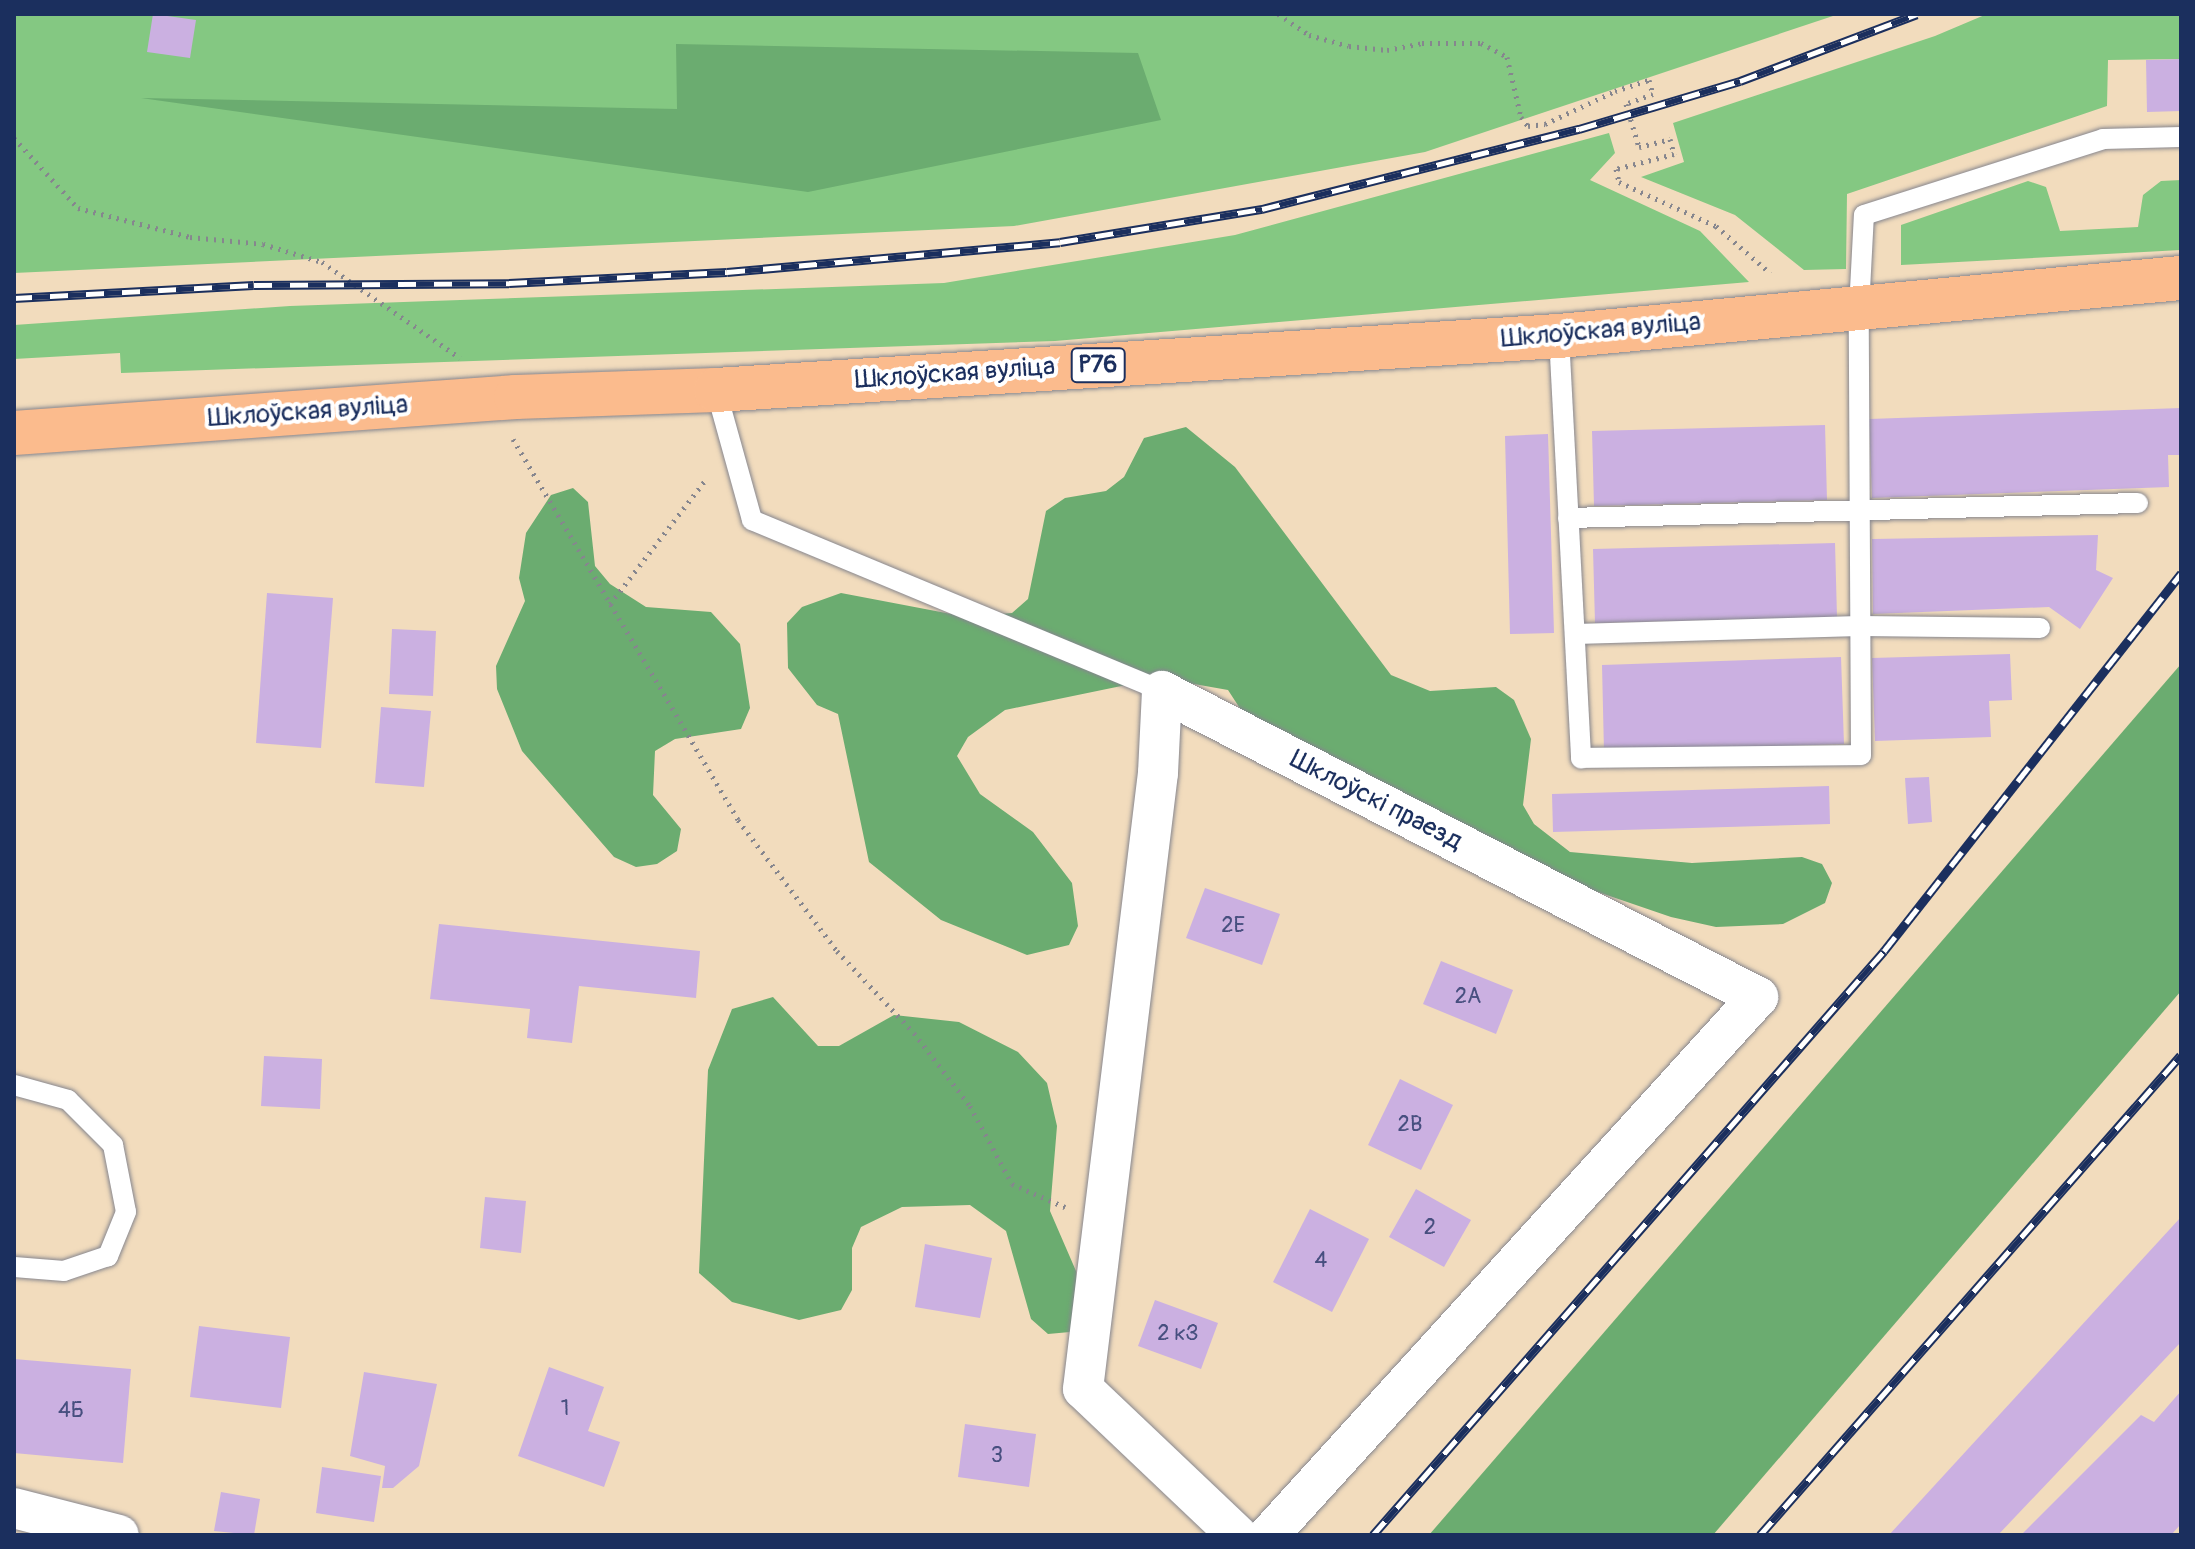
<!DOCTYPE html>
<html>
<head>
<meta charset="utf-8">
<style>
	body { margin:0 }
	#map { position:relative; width:2195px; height:1549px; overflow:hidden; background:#f2dcbd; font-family:Pangolin,sans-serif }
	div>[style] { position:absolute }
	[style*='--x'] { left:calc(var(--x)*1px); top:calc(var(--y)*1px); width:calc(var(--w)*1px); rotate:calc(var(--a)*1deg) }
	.green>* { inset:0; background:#84c882 }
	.forest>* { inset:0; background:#6bac70 }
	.building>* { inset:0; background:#cbb0e1 }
	.path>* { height:5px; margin-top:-2.5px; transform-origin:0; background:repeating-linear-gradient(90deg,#86868e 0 2px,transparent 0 8px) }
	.roads { filter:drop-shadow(0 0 2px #86868e) drop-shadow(0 0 2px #86868e) }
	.service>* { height:20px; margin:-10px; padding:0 10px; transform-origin:10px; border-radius:10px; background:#fff }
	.minor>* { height:40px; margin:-20px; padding:0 20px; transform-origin:20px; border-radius:20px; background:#fff }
	.primary>* { height:44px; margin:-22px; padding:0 22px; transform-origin:22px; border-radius:22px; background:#fbbb8d }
	.rail>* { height:9px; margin-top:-4.5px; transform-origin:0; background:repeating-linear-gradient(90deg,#fff 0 18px,#1b2f5e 0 36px); box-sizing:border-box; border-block:2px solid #1b2f5e }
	span { translate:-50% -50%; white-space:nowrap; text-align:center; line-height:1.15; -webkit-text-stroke:8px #fff; paint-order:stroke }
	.number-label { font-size:22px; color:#474f7f }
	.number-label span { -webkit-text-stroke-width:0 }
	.shield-label span { padding:2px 6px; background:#fff; border:2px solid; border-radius:6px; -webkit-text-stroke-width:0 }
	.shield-label { font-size:24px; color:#1b2f5e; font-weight:700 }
	.street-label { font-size:26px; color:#1b2f5e }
	.frame { position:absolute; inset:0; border:16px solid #1b2f5e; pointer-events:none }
</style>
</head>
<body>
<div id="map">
	<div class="green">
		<i style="clip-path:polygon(14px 14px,1839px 14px,1425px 152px,1014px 226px,14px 273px)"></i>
		<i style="clip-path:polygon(1987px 14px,2181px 14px,2181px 59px,2108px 60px,2107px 106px,1847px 194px,1846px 269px,1804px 270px,1735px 215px,1641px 177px,1684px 162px,1673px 123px,1935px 36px)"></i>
		<i style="clip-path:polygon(1609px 133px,1615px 153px,1590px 180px,1700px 231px,1749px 282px,1055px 341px,121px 373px,120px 353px,14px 359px,14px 325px,290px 306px,944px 283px,1235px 235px)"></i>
		<i style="clip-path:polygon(2181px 180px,2181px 250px,1901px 265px,1901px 225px,2028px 181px,2046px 187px,2060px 231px,2138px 227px,2143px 195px,2161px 181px)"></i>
	</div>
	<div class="forest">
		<i style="clip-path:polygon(676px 44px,1138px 53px,1161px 120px,808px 192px,141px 98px,677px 109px)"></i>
		<i style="clip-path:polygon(1186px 427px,1235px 467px,1391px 675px,1430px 691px,1496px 687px,1514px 700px,1531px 739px,1523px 805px,1534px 824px,1570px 852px,1692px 863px,1802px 857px,1822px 864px,1832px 883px,1825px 903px,1783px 924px,1716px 927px,1671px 917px,1410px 828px,1254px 730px,1228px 690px,1160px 678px,1005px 710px,968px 737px,957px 756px,980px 794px,1033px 832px,1072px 883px,1078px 926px,1069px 945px,1027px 955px,941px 920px,869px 862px,838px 714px,817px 705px,788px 668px,787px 623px,802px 607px,841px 593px,967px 617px,1012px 613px,1028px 599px,1046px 511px,1065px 498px,1106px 491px,1124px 477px,1144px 438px)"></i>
		<i style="clip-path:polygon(573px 488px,588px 502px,595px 566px,610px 584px,646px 607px,711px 612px,740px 644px,750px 708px,741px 729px,675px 739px,655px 751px,653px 795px,681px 829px,677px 851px,657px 864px,636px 867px,614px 857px,522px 751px,497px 689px,496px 666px,525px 601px,519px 578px,526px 533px,551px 495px)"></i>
		<i style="clip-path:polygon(2181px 664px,2181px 991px,1713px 1535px,1429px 1535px)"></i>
		<i style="clip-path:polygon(773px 997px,818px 1046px,839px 1046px,894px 1015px,959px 1022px,1018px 1052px,1047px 1083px,1057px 1126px,1050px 1211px,1076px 1271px,1080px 1312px,1070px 1332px,1048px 1334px,1031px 1319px,1006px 1231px,970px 1205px,902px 1207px,861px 1227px,852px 1248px,852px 1290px,841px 1310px,799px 1320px,732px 1302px,699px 1273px,708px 1070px,732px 1009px)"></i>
	</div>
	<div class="building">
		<i style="clip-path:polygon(153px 14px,196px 20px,190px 58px,147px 52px)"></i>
		<i style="clip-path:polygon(2181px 59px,2181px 111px,2147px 112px,2146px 60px)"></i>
		<i style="clip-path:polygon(2181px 408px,2181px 455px,2168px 455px,2169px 487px,1872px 498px,1869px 419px)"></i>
		<i style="clip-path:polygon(1825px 425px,1827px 500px,1594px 506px,1592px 431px)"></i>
		<i style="clip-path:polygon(1548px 434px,1554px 633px,1510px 634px,1505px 436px)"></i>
		<i style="clip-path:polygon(2098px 535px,2096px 570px,2113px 578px,2080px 629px,2049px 607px,1873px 614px,1872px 539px)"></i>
		<i style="clip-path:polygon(1835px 543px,1837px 617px,1595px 623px,1593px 549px)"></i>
		<i style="clip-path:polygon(267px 593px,333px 598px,321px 748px,256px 743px)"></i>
		<i style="clip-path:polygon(392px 629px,436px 631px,433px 696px,389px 694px)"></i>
		<i style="clip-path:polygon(2010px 654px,2012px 700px,1989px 701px,1991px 737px,1875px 741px,1872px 658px)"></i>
		<i style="clip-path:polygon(1841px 657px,1844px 744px,1604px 752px,1602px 665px)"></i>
		<i style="clip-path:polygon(381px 707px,431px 711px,424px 787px,375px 783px)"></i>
		<i style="clip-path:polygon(1929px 777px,1932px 822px,1908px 824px,1905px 778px)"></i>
		<i style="clip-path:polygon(1829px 786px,1830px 824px,1553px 832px,1552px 794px)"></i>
		<i style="clip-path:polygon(1205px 888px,1280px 914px,1262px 965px,1186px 938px)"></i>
		<i style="clip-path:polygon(439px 924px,700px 951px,696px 998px,579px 986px,572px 1043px,527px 1038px,530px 1009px,430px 999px)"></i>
		<i style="clip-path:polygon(1441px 961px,1513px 990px,1496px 1034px,1423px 1004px)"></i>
		<i style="clip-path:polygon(264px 1056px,322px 1059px,320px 1109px,261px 1106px)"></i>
		<i style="clip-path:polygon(1400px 1079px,1453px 1105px,1421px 1170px,1368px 1145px)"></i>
		<i style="clip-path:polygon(1416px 1189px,1471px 1220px,1444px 1267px,1389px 1237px)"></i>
		<i style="clip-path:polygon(485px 1197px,526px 1201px,521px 1253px,480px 1248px)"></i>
		<i style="clip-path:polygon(1310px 1209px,1369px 1239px,1332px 1312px,1273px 1282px)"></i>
		<i style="clip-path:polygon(2181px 1217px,2181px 1342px,1998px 1535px,1889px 1535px)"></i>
		<i style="clip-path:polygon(925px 1244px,992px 1258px,980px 1318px,915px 1307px)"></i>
		<i style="clip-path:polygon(1155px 1300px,1218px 1323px,1201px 1369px,1138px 1346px)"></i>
		<i style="clip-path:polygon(199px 1326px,290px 1337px,281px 1408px,190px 1397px)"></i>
		<i style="clip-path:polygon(14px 1359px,131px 1369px,123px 1463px,14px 1453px)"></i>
		<i style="clip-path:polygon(549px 1367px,604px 1387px,588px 1431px,620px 1442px,604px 1487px,518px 1456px)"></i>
		<i style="clip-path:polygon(364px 1372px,437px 1384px,419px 1466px,393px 1488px,382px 1488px,385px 1466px,350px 1456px)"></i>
		<i style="clip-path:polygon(2181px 1391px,2181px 1524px,2171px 1535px,2021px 1535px,2141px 1415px,2154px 1422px)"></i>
		<i style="clip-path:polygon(965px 1424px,1036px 1434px,1029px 1487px,958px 1477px)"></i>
		<i style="clip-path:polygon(322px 1467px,381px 1476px,374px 1522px,316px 1513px)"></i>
		<i style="clip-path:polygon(221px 1492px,260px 1499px,254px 1535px,214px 1531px)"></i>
	</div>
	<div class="path">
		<i style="--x:1278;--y:14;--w:37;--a:34"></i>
		<i style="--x:1309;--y:35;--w:41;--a:15.4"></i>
		<i style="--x:1349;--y:46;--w:38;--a:6"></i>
		<i style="--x:1387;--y:50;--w:36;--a:-11"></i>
		<i style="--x:1422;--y:43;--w:59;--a:0"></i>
		<i style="--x:1481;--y:43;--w:30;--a:28"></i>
		<i style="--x:1507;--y:57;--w:62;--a:76.9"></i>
		<i style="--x:1521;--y:117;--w:11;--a:52"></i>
		<i style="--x:1528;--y:126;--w:17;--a:-7"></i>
		<i style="--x:1545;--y:124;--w:77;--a:-25.2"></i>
		<i style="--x:1615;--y:91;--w:36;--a:-18"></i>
		<i style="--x:1649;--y:80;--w:15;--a:74"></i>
		<i style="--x:1653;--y:94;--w:29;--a:160"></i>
		<i style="--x:1626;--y:104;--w:45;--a:73.2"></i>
		<i style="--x:1639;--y:147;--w:32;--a:-14"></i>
		<i style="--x:1670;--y:139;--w:16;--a:75"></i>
		<i style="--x:1674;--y:154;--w:60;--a:165.5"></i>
		<i style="--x:1616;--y:169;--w:13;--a:77"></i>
		<i style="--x:1619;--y:182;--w:107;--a:24.4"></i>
		<i style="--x:1716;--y:226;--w:72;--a:41"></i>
		<i style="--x:14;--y:138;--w:95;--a:47.6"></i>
		<i style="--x:78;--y:208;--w:116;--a:14.5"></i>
		<i style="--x:190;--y:237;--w:73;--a:5.5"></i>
		<i style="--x:263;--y:244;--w:62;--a:17"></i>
		<i style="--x:322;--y:262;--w:168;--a:34.8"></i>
		<i style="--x:513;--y:439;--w:442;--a:59.4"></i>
		<i style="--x:738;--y:820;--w:164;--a:52.9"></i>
		<i style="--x:837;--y:951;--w:112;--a:46.8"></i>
		<i style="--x:914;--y:1033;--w:92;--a:52.5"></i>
		<i style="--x:970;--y:1106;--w:89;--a:61.7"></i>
		<i style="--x:1012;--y:1184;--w:58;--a:23.5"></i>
		<i style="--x:610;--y:604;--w:159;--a:-52.4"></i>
	</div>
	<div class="roads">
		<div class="service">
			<i style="--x:1559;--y:336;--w:423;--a:87"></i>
			<i style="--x:1581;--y:758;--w:280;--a:-0.6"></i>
			<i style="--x:1861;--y:755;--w:446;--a:-90.3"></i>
			<i style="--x:1859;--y:309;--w:94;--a:-87"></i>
			<i style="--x:1864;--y:215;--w:251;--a:-17.6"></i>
			<i style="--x:2103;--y:139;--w:78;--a:-1.5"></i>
			<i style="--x:716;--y:390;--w:135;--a:74.5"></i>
			<i style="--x:752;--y:520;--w:444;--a:22.6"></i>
			<i style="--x:1568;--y:518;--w:570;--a:-1.51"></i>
			<i style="--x:1575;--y:634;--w:285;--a:-1.6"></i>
			<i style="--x:1860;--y:626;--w:180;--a:0.6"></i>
			<i style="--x:14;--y:1085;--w:56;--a:15.5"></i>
			<i style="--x:68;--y:1100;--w:64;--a:45"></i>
			<i style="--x:113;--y:1145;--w:68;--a:79"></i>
			<i style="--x:126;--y:1212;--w:48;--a:112.2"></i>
			<i style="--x:108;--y:1256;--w:46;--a:161.2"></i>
			<i style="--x:64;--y:1271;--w:50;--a:-175.4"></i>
		</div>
		<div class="minor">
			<i style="--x:14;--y:1508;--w:108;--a:14.4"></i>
			<i style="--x:1237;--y:1535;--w:212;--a:-136.5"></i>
			<i style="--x:1083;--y:1389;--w:621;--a:-83.06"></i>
			<i style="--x:1158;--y:773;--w:82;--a:-87.2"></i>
			<i style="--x:1162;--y:691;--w:670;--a:27.18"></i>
			<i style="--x:1758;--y:997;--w:727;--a:132.27"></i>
		</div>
		<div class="primary">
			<i style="--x:14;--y:433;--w:503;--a:-4.1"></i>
			<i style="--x:516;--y:397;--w:200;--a:-2"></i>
			<i style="--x:716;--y:390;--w:845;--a:-3.67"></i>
			<i style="--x:1559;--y:336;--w:625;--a:-5.33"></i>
		</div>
	</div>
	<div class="rail">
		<i style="--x:14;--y:298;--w:240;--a:-3.1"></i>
		<i style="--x:254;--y:285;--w:255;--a:-0.4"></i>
		<i style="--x:509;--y:283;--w:218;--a:-2.9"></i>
		<i style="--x:727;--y:272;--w:334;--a:-5.1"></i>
		<i style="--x:1060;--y:242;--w:205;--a:-9.3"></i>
		<i style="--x:1262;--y:209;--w:327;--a:-14.2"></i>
		<i style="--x:1579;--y:129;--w:168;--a:-16.6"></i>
		<i style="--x:1740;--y:81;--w:189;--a:-20.7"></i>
		<i style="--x:1373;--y:1535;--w:776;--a:-48.81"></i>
		<i style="--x:1884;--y:951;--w:481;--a:-51.8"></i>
		<i style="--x:1760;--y:1535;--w:638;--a:-48.75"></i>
	</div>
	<div class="number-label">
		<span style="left:1233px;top:926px">2Е</span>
		<span style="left:1468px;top:997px">2А</span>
		<span style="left:1410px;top:1125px">2В</span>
		<span style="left:1430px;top:1228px">2</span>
		<span style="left:1321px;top:1261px">4</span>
		<span style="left:1178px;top:1334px">2 кЗ</span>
		<span style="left:565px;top:1409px">1</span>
		<span style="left:71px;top:1411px">4Б</span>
		<span style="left:997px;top:1456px">3</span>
	</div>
	<div class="shield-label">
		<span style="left:1098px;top:365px">Р76</span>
	</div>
	<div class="street-label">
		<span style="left:1601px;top:331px;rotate:-5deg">Шклоўская вуліца</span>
		<span style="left:955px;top:374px;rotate:-4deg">Шклоўская вуліца</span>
		<span style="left:308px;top:412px;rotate:-4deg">Шклоўская вуліца</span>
		<span style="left:1376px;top:801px;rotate:27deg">Шклоўскі праезд</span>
	</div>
	<div class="frame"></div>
</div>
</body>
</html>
